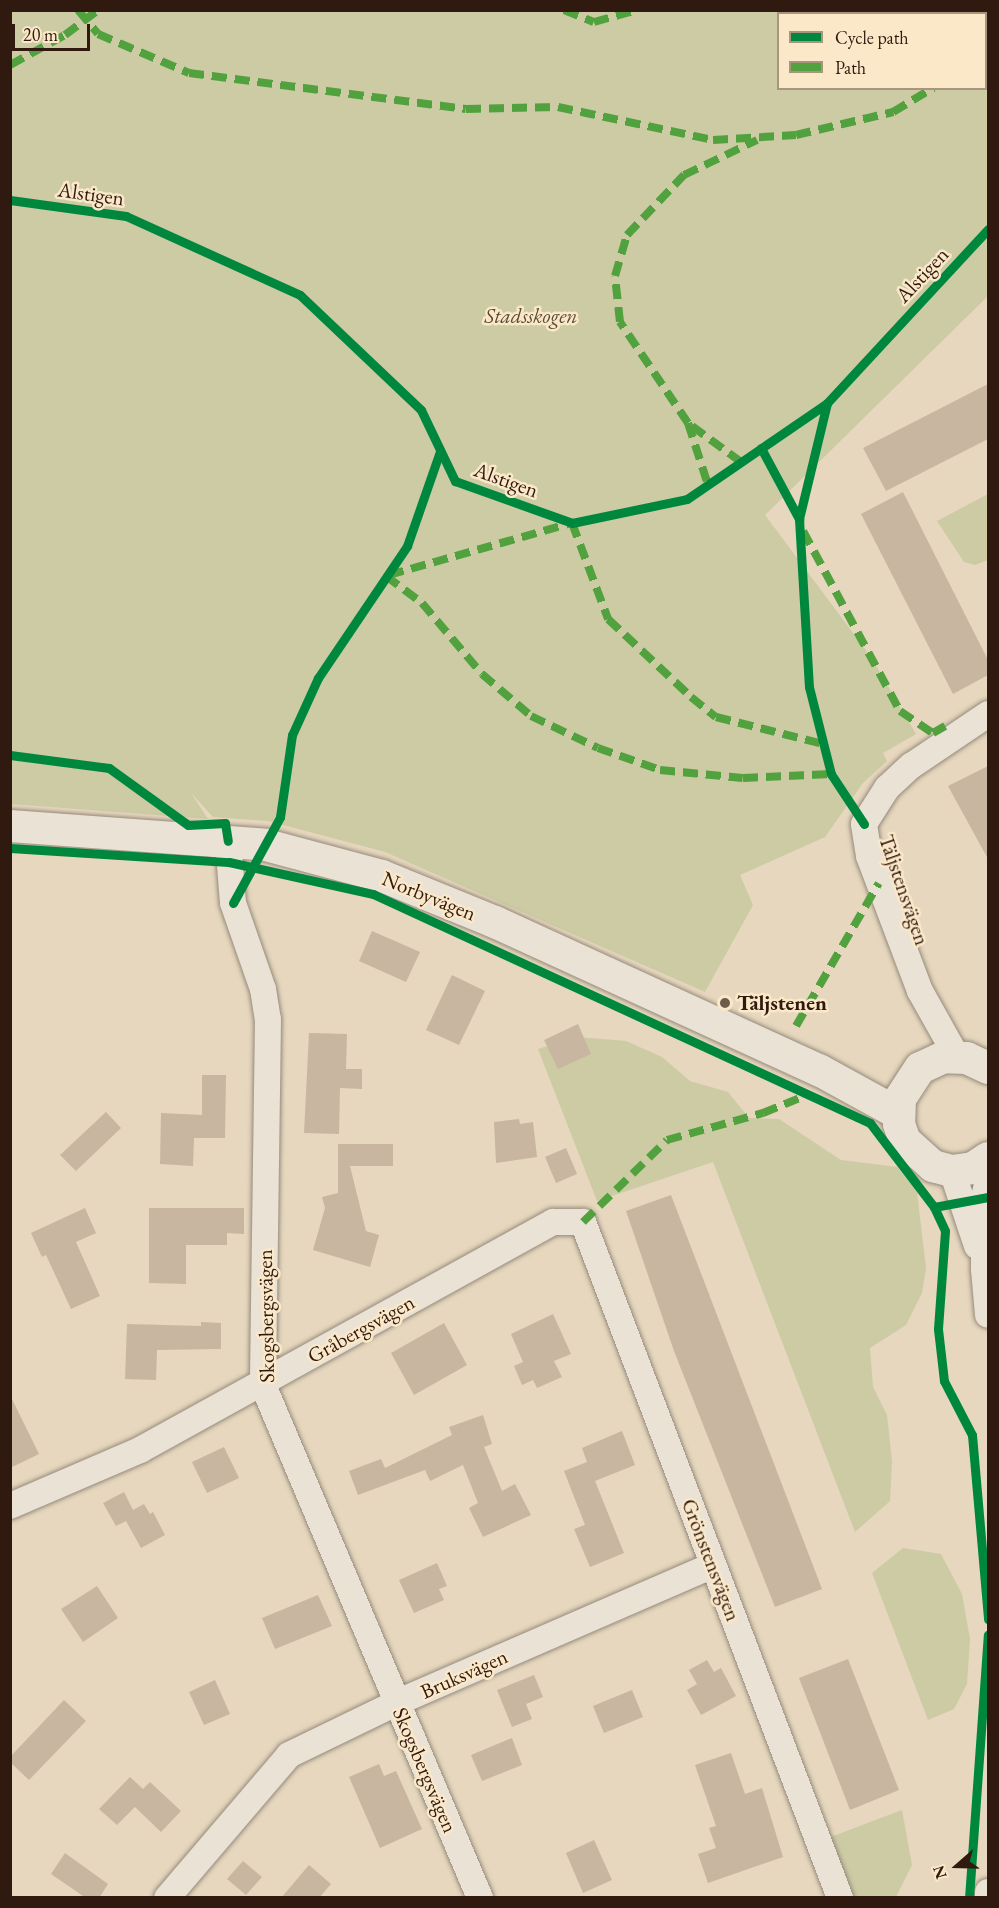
<!DOCTYPE html>
<html>
<head>
<meta charset="utf-8">
<style>
	body { margin:0 }
	#map { position:relative; width:999px; height:1908px; overflow:hidden; background:#e6d7be; font-family:"EB Garamond",serif }
	div>[style] { position:absolute }
	[style*='--x'] { left:calc(var(--x)*1px); top:calc(var(--y)*1px); width:calc(var(--w)*1px); rotate:calc(var(--a)*1deg) }
	.green>* { inset:0; background:#cccba4 }
	.building>* { inset:0; background:#c8b6a1 }
	.roads { filter:drop-shadow(0 0 2px #968a7b) drop-shadow(0 0 2px #968a7b) }
	.minor>* { height:26px; margin:-13px; padding:0 13px; transform-origin:13px; border-radius:13px; background:#e9e2d5 }
	.tertiary>* { height:32px; margin:-16px; padding:0 16px; transform-origin:16px; border-radius:16px; background:#e9e2d5 }
	.quiet>* { height:8px; margin-top:-4px; transform-origin:0; background:repeating-linear-gradient(90deg,#52a13f 0 15px,transparent 0 23px) }
	.cycleway>* { height:9px; margin:-4.5px; padding:0 4.5px; transform-origin:4.5px; border-radius:4.5px; background:#00873e }
	.dots>* { width:16px; height:16px; translate:-50% -50%; box-sizing:border-box; border:3px solid #fae8c9; border-radius:50% }
	span { translate:-50% -50%; white-space:nowrap; text-align:center; line-height:1.15; -webkit-text-stroke:5px #fae8c9; paint-order:stroke }
	.street-label { font-size:21px; color:#30190f }
	.park-label { font-size:21px; color:#584b35; font-style:italic }
	.poi-label { font-size:21px; color:#30190f; font-weight:700 }
	.left { translate:0 -50%; text-align:left }
	.frame { position:absolute; inset:0; border:12px solid #30190f; pointer-events:none }
	.legend { position:absolute; left:777px; top:12px; width:210px; height:78px; box-sizing:border-box; background:#fae8c9; border:2px solid #a9957f; margin:0; padding:8px 10px; list-style:none; font-size:18px; color:#30190f }
	.legend li { display:flex; align-items:center; gap:12px; height:30px }
	.legend b { width:30px; border:2px solid #a9957f }
	.north { position:absolute; left:927px; top:1836px; width:60px; height:60px; -webkit-text-stroke:4px #fae8c9; paint-order:stroke; rotate:250deg; font-size:16px; font-weight:700; line-height:24px; text-align:center; color:#30190f }
	.north::after { content:''; display:block; margin:auto; width:21px; height:27px; background:#30190f; clip-path:polygon(50% 0,100% 100%,50% 72%,0 100%) }
	.scale { position:absolute; left:12px; top:24px; width:78px; height:27px; box-sizing:border-box; border:3px solid #30190f; border-top:0; padding-left:8px; font-size:18px; line-height:21px; white-space:nowrap; color:#30190f; -webkit-text-stroke:4px #fae8c9; paint-order:stroke }
</style>
</head>
<body>
<div id="map">
	<div class="green">
		<i style="clip-path:polygon(evenodd,10px 11px,988px 11px,988px 296px,765px 515px,871px 657px,916px 734px,883px 753px,887px 761px,863px 783px,825px 837px,740px 875px,753px 905px,705px 992px,385px 852px,268px 821px,213px 817px,191px 793px,208px 819px,11px 804px,10px 11px,778px 14px,986px 14px,986px 88px,778px 88px,778px 14px)"></i>
		<i style="clip-path:polygon(988px 494px,988px 560px,975px 565px,964px 562px,937px 521px)"></i>
		<i style="clip-path:polygon(578px 1037px,626px 1041px,662px 1057px,690px 1081px,728px 1092px,749px 1118px,779px 1119px,841px 1160px,897px 1167px,917px 1192px,926px 1268px,922px 1293px,906px 1325px,870px 1348px,873px 1387px,887px 1415px,892px 1461px,890px 1501px,855px 1532px,713px 1162px,597px 1201px,538px 1049px)"></i>
		<i style="clip-path:polygon(903px 1548px,941px 1554px,962px 1594px,970px 1639px,967px 1684px,954px 1709px,928px 1720px,872px 1573px)"></i>
		<i style="clip-path:polygon(902px 1810px,912px 1865px,896px 1897px,840px 1897px,820px 1841px)"></i>
	</div>
	<div class="building">
		<i style="clip-path:polygon(988px 384px,988px 439px,886px 491px,863px 448px)"></i>
		<i style="clip-path:polygon(903px 492px,988px 660px,988px 675px,953px 694px,861px 514px)"></i>
		<i style="clip-path:polygon(988px 766px,988px 859px,948px 786px)"></i>
		<i style="clip-path:polygon(372px 931px,420px 952px,406px 982px,359px 961px)"></i>
		<i style="clip-path:polygon(452px 975px,485px 991px,459px 1045px,426px 1030px)"></i>
		<i style="clip-path:polygon(578px 1024px,591px 1054px,558px 1069px,544px 1040px)"></i>
		<i style="clip-path:polygon(309px 1033px,347px 1034px,346px 1069px,362px 1069px,362px 1089px,340px 1088px,339px 1134px,304px 1133px)"></i>
		<i style="clip-path:polygon(202px 1075px,226px 1075px,225px 1138px,194px 1138px,193px 1166px,160px 1164px,161px 1113px,202px 1115px)"></i>
		<i style="clip-path:polygon(106px 1112px,121px 1128px,76px 1171px,60px 1155px)"></i>
		<i style="clip-path:polygon(519px 1119px,520px 1124px,533px 1122px,537px 1157px,496px 1163px,494px 1122px)"></i>
		<i style="clip-path:polygon(338px 1144px,393px 1144px,393px 1166px,350px 1166px,366px 1231px,379px 1235px,370px 1267px,313px 1250px,325px 1208px,322px 1197px,338px 1193px)"></i>
		<i style="clip-path:polygon(566px 1148px,577px 1174px,556px 1183px,545px 1157px)"></i>
		<i style="clip-path:polygon(671px 1195px,822px 1589px,775px 1607px,674px 1351px,626px 1211px)"></i>
		<i style="clip-path:polygon(85px 1208px,96px 1233px,76px 1242px,100px 1296px,71px 1309px,46px 1255px,42px 1257px,31px 1233px)"></i>
		<i style="clip-path:polygon(149px 1208px,244px 1208px,244px 1234px,227px 1233px,227px 1245px,186px 1245px,186px 1284px,149px 1283px)"></i>
		<i style="clip-path:polygon(553px 1314px,571px 1354px,554px 1361px,562px 1377px,537px 1388px,533px 1380px,522px 1385px,514px 1366px,523px 1362px,511px 1334px)"></i>
		<i style="clip-path:polygon(201px 1322px,221px 1323px,221px 1349px,157px 1350px,156px 1380px,125px 1379px,127px 1324px,201px 1326px)"></i>
		<i style="clip-path:polygon(444px 1323px,467px 1365px,414px 1395px,391px 1353px)"></i>
		<i style="clip-path:polygon(10px 1395px,39px 1454px,10px 1468px)"></i>
		<i style="clip-path:polygon(483px 1415px,492px 1444px,484px 1447px,502px 1491px,515px 1484px,531px 1515px,483px 1537px,469px 1508px,478px 1503px,463px 1465px,430px 1481px,425px 1470px,358px 1495px,349px 1471px,381px 1459px,385px 1468px,452px 1435px,449px 1427px)"></i>
		<i style="clip-path:polygon(622px 1431px,635px 1465px,595px 1481px,624px 1553px,590px 1567px,574px 1529px,585px 1525px,564px 1471px,587px 1462px,582px 1448px)"></i>
		<i style="clip-path:polygon(224px 1447px,239px 1478px,207px 1493px,192px 1462px)"></i>
		<i style="clip-path:polygon(124px 1492px,133px 1510px,144px 1504px,150px 1514px,153px 1512px,165px 1535px,141px 1548px,126px 1521px,116px 1526px,103px 1503px)"></i>
		<i style="clip-path:polygon(437px 1563px,447px 1586px,439px 1589px,444px 1600px,414px 1613px,399px 1580px)"></i>
		<i style="clip-path:polygon(97px 1586px,118px 1618px,83px 1642px,61px 1609px)"></i>
		<i style="clip-path:polygon(318px 1595px,332px 1626px,275px 1649px,262px 1618px)"></i>
		<i style="clip-path:polygon(848px 1659px,899px 1790px,850px 1810px,799px 1678px)"></i>
		<i style="clip-path:polygon(707px 1660px,714px 1672px,721px 1668px,736px 1696px,701px 1715px,687px 1690px,697px 1684px,689px 1670px)"></i>
		<i style="clip-path:polygon(534px 1675px,543px 1697px,526px 1704px,532px 1719px,512px 1727px,497px 1690px)"></i>
		<i style="clip-path:polygon(215px 1680px,230px 1714px,204px 1725px,189px 1692px)"></i>
		<i style="clip-path:polygon(632px 1690px,643px 1717px,604px 1733px,593px 1706px)"></i>
		<i style="clip-path:polygon(64px 1700px,86px 1721px,29px 1780px,10px 1762px,10px 1757px)"></i>
		<i style="clip-path:polygon(512px 1738px,522px 1765px,482px 1781px,471px 1755px)"></i>
		<i style="clip-path:polygon(731px 1753px,745px 1794px,762px 1788px,783px 1857px,708px 1883px,698px 1854px,716px 1848px,709px 1828px,716px 1826px,695px 1765px)"></i>
		<i style="clip-path:polygon(379px 1764px,384px 1776px,396px 1771px,422px 1829px,380px 1848px,349px 1777px)"></i>
		<i style="clip-path:polygon(130px 1777px,143px 1789px,150px 1782px,181px 1811px,161px 1832px,135px 1807px,117px 1825px,99px 1809px)"></i>
		<i style="clip-path:polygon(594px 1840px,612px 1880px,583px 1893px,566px 1853px)"></i>
		<i style="clip-path:polygon(65px 1853px,108px 1884px,99px 1898px,86px 1898px,51px 1874px)"></i>
		<i style="clip-path:polygon(243px 1861px,262px 1877px,246px 1895px,227px 1879px)"></i>
		<i style="clip-path:polygon(309px 1865px,331px 1884px,319px 1898px,281px 1898px)"></i>
	</div>
	<div class="roads">
		<div class="minor">
			<i style="--x:228;--y:841;--w:62;--a:85.4"></i>
			<i style="--x:233;--y:903;--w:91;--a:70.8"></i>
			<i style="--x:263;--y:989;--w:30;--a:81"></i>
			<i style="--x:268;--y:1019;--w:366;--a:90.8"></i>
			<i style="--x:263;--y:1385;--w:557;--a:67.07"></i>
			<i style="--x:957;--y:1057;--w:76;--a:-119.3"></i>
			<i style="--x:920;--y:991;--w:144;--a:-110.7"></i>
			<i style="--x:869;--y:856;--w:32;--a:-99"></i>
			<i style="--x:864;--y:824;--w:43;--a:-57.4"></i>
			<i style="--x:887;--y:788;--w:33;--a:-43"></i>
			<i style="--x:911;--y:766;--w:93;--a:-34"></i>
			<i style="--x:952;--y:1171;--w:79;--a:71.6"></i>
			<i style="--x:988;--y:1180;--w:18;--a:103"></i>
			<i style="--x:984;--y:1198;--w:71;--a:90"></i>
			<i style="--x:984;--y:1269;--w:46;--a:85"></i>
			<i style="--x:10;--y:1506;--w:142;--a:-23.3"></i>
			<i style="--x:140;--y:1450;--w:472;--a:-28.9"></i>
			<i style="--x:553;--y:1222;--w:30;--a:0"></i>
			<i style="--x:583;--y:1222;--w:723;--a:69.18"></i>
			<i style="--x:167;--y:1898;--w:188;--a:-49.5"></i>
			<i style="--x:289;--y:1755;--w:119;--a:-25.9"></i>
			<i style="--x:396;--y:1703;--w:346;--a:-23.5"></i>
			<i style="--x:988;--y:1898;--w:6;--a:-90"></i>
		</div>
		<div class="tertiary">
			<i style="--x:10;--y:826;--w:257;--a:4.2"></i>
			<i style="--x:266;--y:845;--w:120;--a:15"></i>
			<i style="--x:382;--y:876;--w:122;--a:22.2"></i>
			<i style="--x:495;--y:922;--w:356;--a:24.6"></i>
			<i style="--x:819;--y:1070;--w:91;--a:28.8"></i>
			<i style="--x:988;--y:1068;--w:23;--a:-155"></i>
			<i style="--x:967;--y:1058;--w:23;--a:-178"></i>
			<i style="--x:944;--y:1057;--w:26;--a:155"></i>
			<i style="--x:920;--y:1068;--w:37;--a:123"></i>
			<i style="--x:900;--y:1099;--w:25;--a:92"></i>
			<i style="--x:899;--y:1124;--w:18;--a:71"></i>
			<i style="--x:905;--y:1141;--w:38;--a:42"></i>
			<i style="--x:933;--y:1166;--w:20;--a:15"></i>
			<i style="--x:952;--y:1171;--w:21;--a:-8"></i>
			<i style="--x:973;--y:1168;--w:18;--a:-34"></i>
		</div>
	</div>
	<div class="quiet">
		<i style="--x:78;--y:10;--w:31;--a:50"></i>
		<i style="--x:98;--y:34;--w:99;--a:23.2"></i>
		<i style="--x:189;--y:73;--w:279;--a:7.4"></i>
		<i style="--x:466;--y:109;--w:92;--a:-1.2"></i>
		<i style="--x:558;--y:107;--w:158;--a:12"></i>
		<i style="--x:713;--y:140;--w:83;--a:-3.4"></i>
		<i style="--x:796;--y:135;--w:100;--a:-13.3"></i>
		<i style="--x:893;--y:112;--w:47;--a:-31"></i>
		<i style="--x:564;--y:10;--w:32;--a:22"></i>
		<i style="--x:594;--y:22;--w:45;--a:-15.6"></i>
		<i style="--x:986;--y:58;--w:3;--a:-45"></i>
		<i style="--x:10;--y:65;--w:63;--a:-28.6"></i>
		<i style="--x:65;--y:35;--w:41;--a:-37.1"></i>
		<i style="--x:688;--y:423;--w:65;--a:72.1"></i>
		<i style="--x:741;--y:462;--w:66;--a:-143.7"></i>
		<i style="--x:688;--y:423;--w:122;--a:-124"></i>
		<i style="--x:620;--y:322;--w:46;--a:-96.2"></i>
		<i style="--x:615;--y:276;--w:43;--a:-73.7"></i>
		<i style="--x:627;--y:235;--w:83;--a:-46.5"></i>
		<i style="--x:684;--y:175;--w:81;--a:-25.6"></i>
		<i style="--x:803;--y:531;--w:204;--a:61.7"></i>
		<i style="--x:900;--y:711;--w:40;--a:34"></i>
		<i style="--x:933;--y:733;--w:14;--a:-30"></i>
		<i style="--x:389;--y:575;--w:190;--a:-15.9"></i>
		<i style="--x:572;--y:523;--w:103;--a:69.4"></i>
		<i style="--x:608;--y:619;--w:114;--a:43.2"></i>
		<i style="--x:691;--y:697;--w:32;--a:39"></i>
		<i style="--x:716;--y:717;--w:110;--a:14.2"></i>
		<i style="--x:386;--y:576;--w:45;--a:36.9"></i>
		<i style="--x:422;--y:603;--w:93;--a:49.8"></i>
		<i style="--x:482;--y:674;--w:65;--a:40.6"></i>
		<i style="--x:531;--y:716;--w:74;--a:25.5"></i>
		<i style="--x:598;--y:748;--w:66;--a:19.5"></i>
		<i style="--x:660;--y:770;--w:83;--a:5.5"></i>
		<i style="--x:743;--y:778;--w:88;--a:-2.6"></i>
		<i style="--x:796;--y:1026;--w:165;--a:-59.9"></i>
		<i style="--x:583;--y:1222;--w:117;--a:-44.3"></i>
		<i style="--x:667;--y:1140;--w:100;--a:-15.7"></i>
		<i style="--x:763;--y:1113;--w:48;--a:-22.2"></i>
	</div>
	<div class="cycleway">
		<i style="--x:10;--y:200;--w:117;--a:7.9"></i>
		<i style="--x:126;--y:216;--w:191;--a:24.4"></i>
		<i style="--x:300;--y:295;--w:167;--a:43.5"></i>
		<i style="--x:421;--y:410;--w:79;--a:64.4"></i>
		<i style="--x:455;--y:481;--w:124;--a:19.7"></i>
		<i style="--x:572;--y:523;--w:117;--a:-11.8"></i>
		<i style="--x:687;--y:499;--w:170;--a:-34.4"></i>
		<i style="--x:827;--y:403;--w:237;--a:-47.2"></i>
		<i style="--x:827;--y:403;--w:119;--a:103.6"></i>
		<i style="--x:799;--y:519;--w:168;--a:86.6"></i>
		<i style="--x:809;--y:687;--w:90;--a:75.8"></i>
		<i style="--x:831;--y:774;--w:60;--a:56.6"></i>
		<i style="--x:761;--y:448;--w:81;--a:61.8"></i>
		<i style="--x:10;--y:755;--w:100;--a:7.5"></i>
		<i style="--x:109;--y:768;--w:97;--a:35.8"></i>
		<i style="--x:188;--y:825;--w:37;--a:-3"></i>
		<i style="--x:225;--y:823;--w:18;--a:81"></i>
		<i style="--x:10;--y:848;--w:219;--a:3.7"></i>
		<i style="--x:229;--y:862;--w:148;--a:12.5"></i>
		<i style="--x:373;--y:894;--w:547;--a:24.74"></i>
		<i style="--x:870;--y:1123;--w:106;--a:52.7"></i>
		<i style="--x:934;--y:1207;--w:55;--a:-10.5"></i>
		<i style="--x:233;--y:903;--w:98;--a:-61.3"></i>
		<i style="--x:280;--y:817;--w:83;--a:-81.7"></i>
		<i style="--x:292;--y:735;--w:63;--a:-65.5"></i>
		<i style="--x:318;--y:678;--w:159;--a:-56"></i>
		<i style="--x:407;--y:546;--w:101;--a:-70.8"></i>
		<i style="--x:934;--y:1207;--w:26;--a:65"></i>
		<i style="--x:945;--y:1231;--w:98;--a:94.1"></i>
		<i style="--x:938;--y:1329;--w:52;--a:83.4"></i>
		<i style="--x:944;--y:1381;--w:61;--a:62.6"></i>
		<i style="--x:972;--y:1435;--w:185;--a:85"></i>
		<i style="--x:969;--y:1898;--w:264;--a:-85.9"></i>
	</div>
	<div class="dots">
		<i style="left:725px;top:1003px;background:#705c4c"></i>
	</div>
	<div class="street-label">
		<span style="left:91px;top:194px;rotate:8deg">Alstigen</span>
		<span style="left:922px;top:275px;rotate:-47deg">Alstigen</span>
		<span style="left:506px;top:480px;rotate:20deg">Alstigen</span>
		<span style="left:904px;top:890px;rotate:71deg">Täljstensvägen</span>
		<span style="left:429px;top:896px;rotate:22deg">Norbyvägen</span>
		<span style="left:266px;top:1316px;rotate:-91deg">Skogsbergsvägen</span>
		<span style="left:361px;top:1329px;rotate:-29deg">Gråbergsvägen</span>
		<span style="left:711px;top:1560px;rotate:69deg">Grönstensvägen</span>
		<span style="left:464px;top:1674px;rotate:-24deg">Bruksvägen</span>
		<span style="left:425px;top:1770px;rotate:67deg">Skogsbergsvägen</span>
	</div>
	<div class="park-label">
		<span style="left:531px;top:316px">Stadsskogen</span>
	</div>
	<div class="poi-label">
		<span class="left" style="left:737px;top:1003px">Täljstenen</span>
	</div>
	<div class="frame"></div>
	<ul class="legend">
	<li><b style="height:8px;background:#00873e"></b>Cycle path</li>
	<li><b style="height:8px;background:#52a13f"></b>Path</li>
	</ul>
	<div class="north">N</div>
	<div class="scale">20 m</div>
</div>
</body>
</html>
